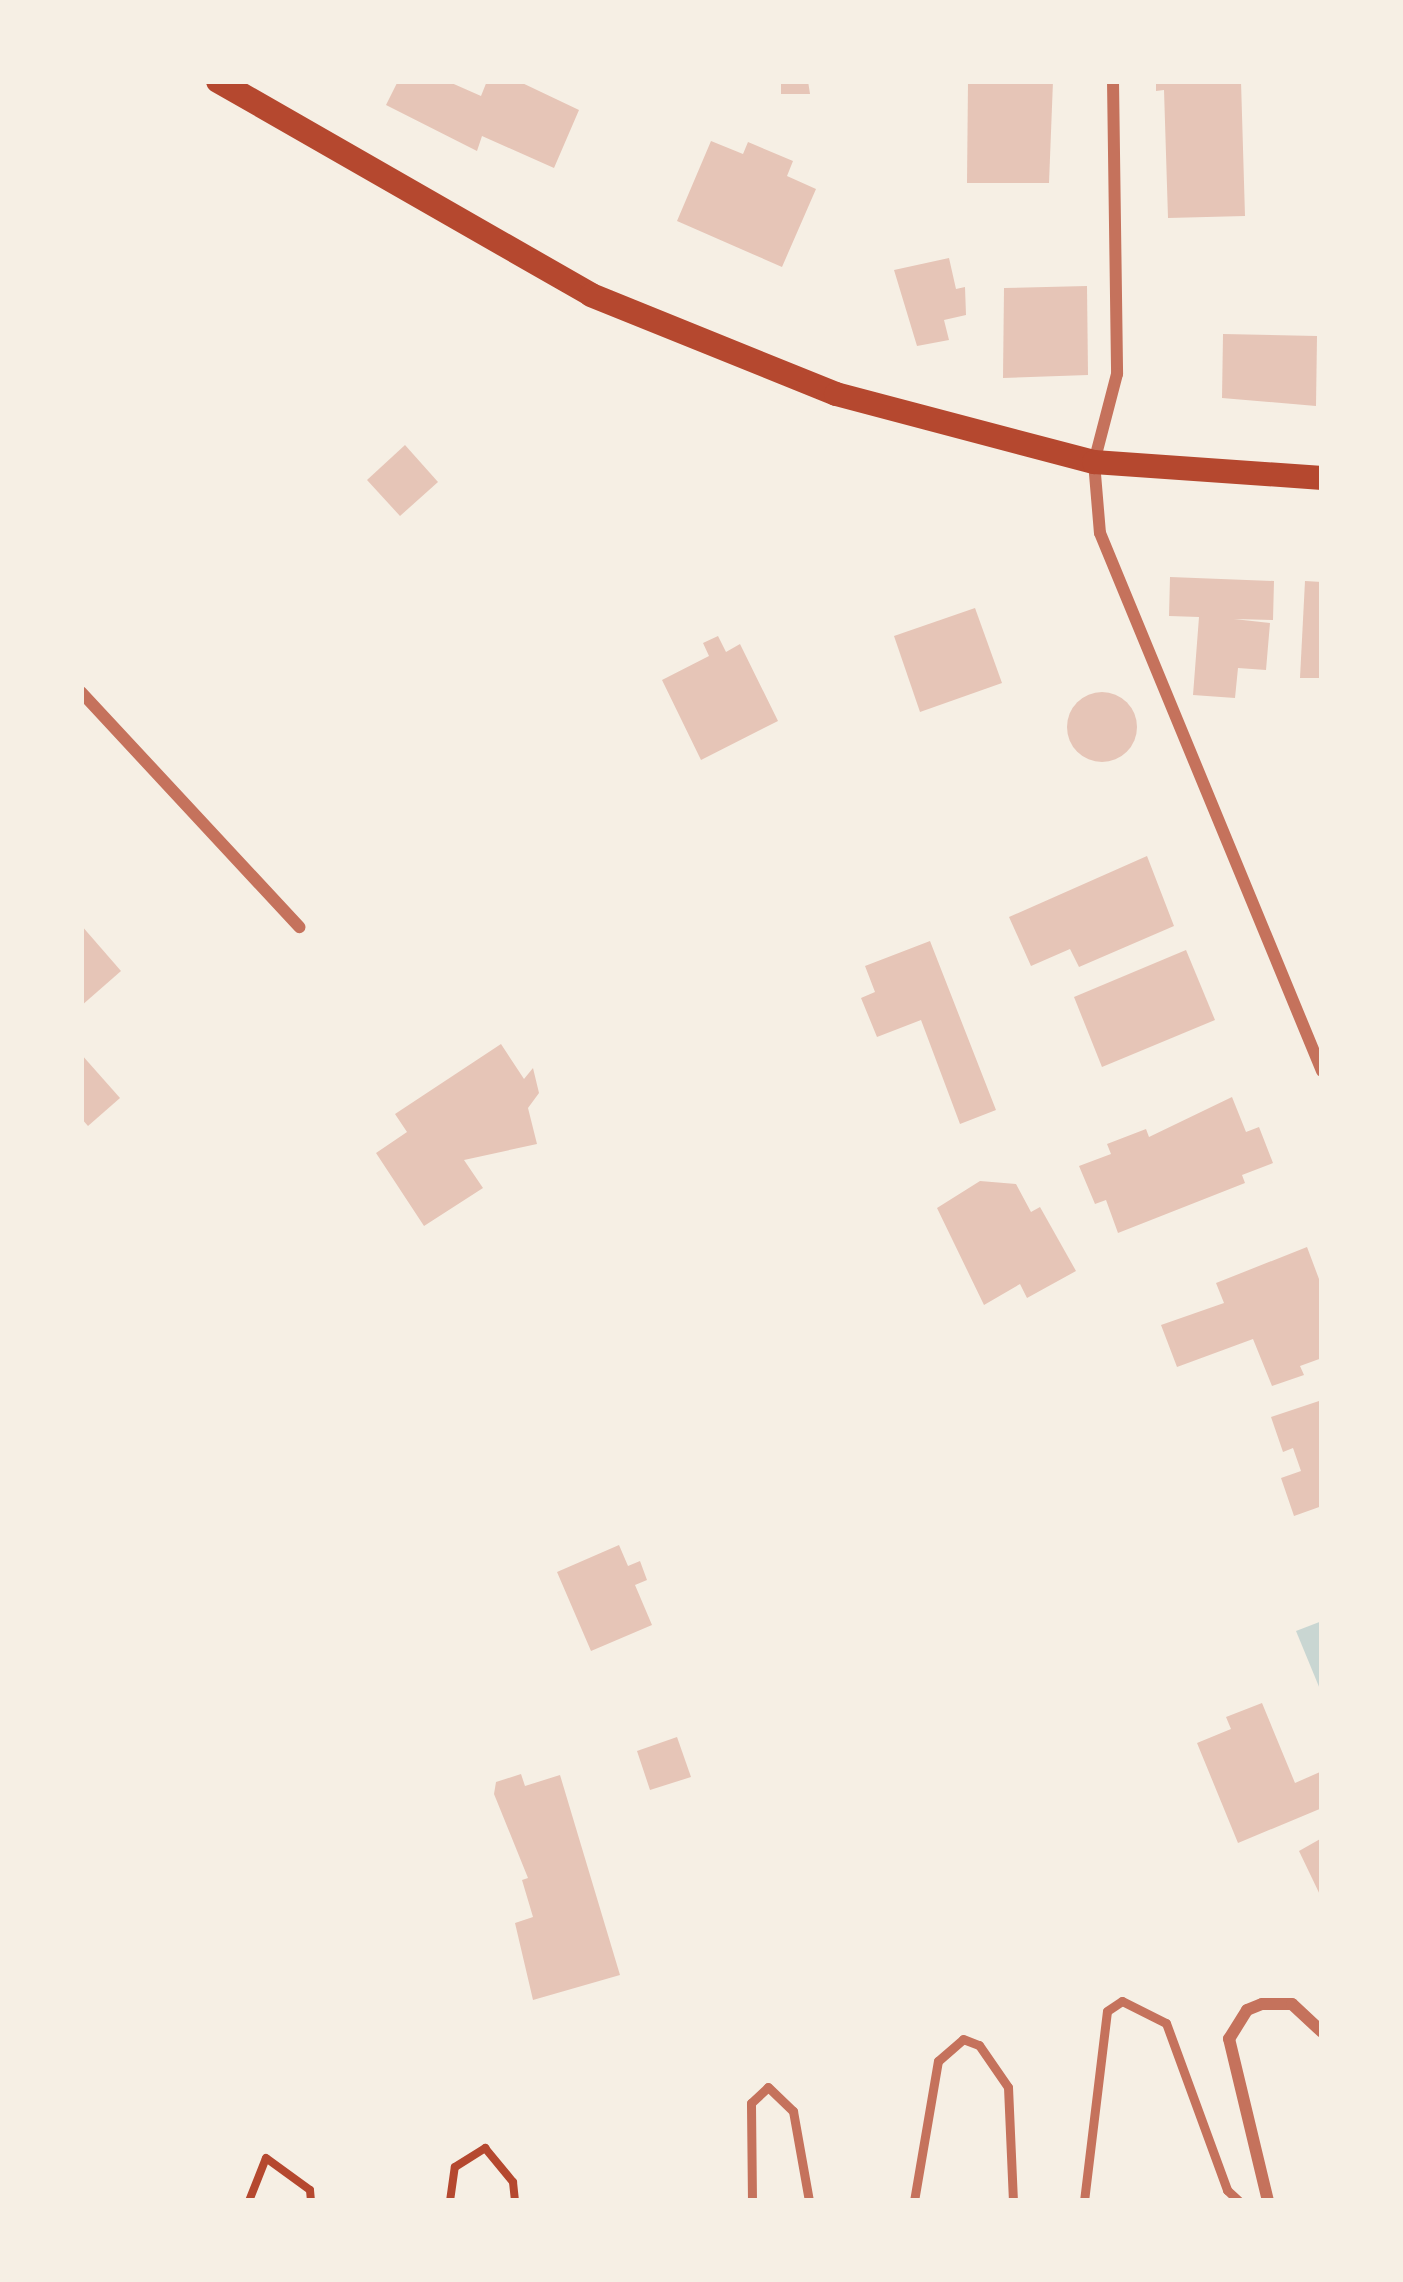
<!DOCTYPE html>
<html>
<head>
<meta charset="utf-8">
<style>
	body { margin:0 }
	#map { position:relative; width:1403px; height:2282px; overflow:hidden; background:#f6efe4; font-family:Raleway,sans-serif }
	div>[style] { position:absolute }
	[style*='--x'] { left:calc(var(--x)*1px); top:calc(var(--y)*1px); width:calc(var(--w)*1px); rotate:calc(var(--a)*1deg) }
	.water>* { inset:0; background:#c9d6d2 }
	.building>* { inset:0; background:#e6c5b7 }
	.round { border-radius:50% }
	.path>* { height:8px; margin:-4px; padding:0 4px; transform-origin:4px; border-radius:4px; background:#b5482f }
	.service>* { height:9px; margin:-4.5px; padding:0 4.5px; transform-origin:4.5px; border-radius:4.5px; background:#c5725c }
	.minor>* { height:12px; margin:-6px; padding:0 6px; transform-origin:6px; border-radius:6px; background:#c5725c }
	.secondary>* { height:24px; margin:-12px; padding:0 12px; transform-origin:12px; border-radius:12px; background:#b5482f }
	span { translate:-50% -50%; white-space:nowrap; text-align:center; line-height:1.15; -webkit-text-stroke:12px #f6efe4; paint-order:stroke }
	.frame { position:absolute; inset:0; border:84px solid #f6efe4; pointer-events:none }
</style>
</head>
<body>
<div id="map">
	<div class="water">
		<i style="clip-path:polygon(1322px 1621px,1322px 1694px,1296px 1631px)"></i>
	</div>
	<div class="building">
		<i style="clip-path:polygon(398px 81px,447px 81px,481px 96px,487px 81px,518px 81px,579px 110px,554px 168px,482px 136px,477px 151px,386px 105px)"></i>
		<i style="clip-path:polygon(781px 81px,808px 81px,810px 94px,781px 94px)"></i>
		<i style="clip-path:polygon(968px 81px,1053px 81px,1049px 183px,967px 183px)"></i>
		<i style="clip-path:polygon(1156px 81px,1241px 81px,1245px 216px,1168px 218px,1164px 90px,1156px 91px)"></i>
		<i style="clip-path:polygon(711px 141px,743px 154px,748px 142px,793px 161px,787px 176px,816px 189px,782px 267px,677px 221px)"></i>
		<i style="clip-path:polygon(949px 258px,956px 289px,965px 287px,966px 315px,944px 320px,949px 340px,917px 346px,894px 270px)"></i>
		<i style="clip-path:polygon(1087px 286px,1088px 375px,1003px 378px,1004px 288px)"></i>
		<i style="clip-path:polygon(1223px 334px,1317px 336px,1316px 406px,1222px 398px)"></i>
		<i style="clip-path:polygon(405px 445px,438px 482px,400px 516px,367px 480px)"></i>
		<i style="clip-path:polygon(1170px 577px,1274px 581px,1273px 620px,1234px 619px,1270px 623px,1266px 670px,1238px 668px,1235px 698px,1193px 695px,1199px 617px,1169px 616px)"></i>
		<i style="clip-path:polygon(1305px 581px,1322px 582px,1322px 678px,1300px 678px)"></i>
		<i style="clip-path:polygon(975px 608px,1002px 683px,920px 712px,894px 636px)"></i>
		<i style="clip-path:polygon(718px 636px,726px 652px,740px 644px,778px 721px,701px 760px,662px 680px,709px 656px,703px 643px)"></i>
		<i class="round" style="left:1067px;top:692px;width:70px;height:70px"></i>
		<i style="clip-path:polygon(1147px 856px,1174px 926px,1079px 967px,1070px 949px,1031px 966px,1009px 917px)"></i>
		<i style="clip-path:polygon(81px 925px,121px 971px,81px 1006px)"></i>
		<i style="clip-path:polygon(930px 941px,996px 1110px,960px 1124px,921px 1020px,877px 1037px,861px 998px,875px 992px,865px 966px)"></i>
		<i style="clip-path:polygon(1186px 950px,1215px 1020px,1102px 1067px,1074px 997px)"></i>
		<i style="clip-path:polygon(501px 1044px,524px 1079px,533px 1068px,539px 1093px,528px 1108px,537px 1144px,464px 1160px,483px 1188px,424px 1226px,376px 1153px,407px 1132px,395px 1114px)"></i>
		<i style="clip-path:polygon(81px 1054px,120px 1098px,88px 1126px,81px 1118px)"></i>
		<i style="clip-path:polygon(1232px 1097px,1246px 1132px,1259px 1127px,1273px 1163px,1242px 1175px,1245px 1183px,1118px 1233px,1106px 1200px,1095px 1204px,1079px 1166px,1111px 1154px,1107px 1144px,1146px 1129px,1149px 1137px)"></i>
		<i style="clip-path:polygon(980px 1181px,1016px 1184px,1031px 1212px,1040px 1207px,1076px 1271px,1027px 1298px,1020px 1284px,984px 1305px,937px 1208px)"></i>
		<i style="clip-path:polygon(1307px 1247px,1322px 1287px,1322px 1358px,1300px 1366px,1304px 1375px,1272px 1386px,1253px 1339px,1177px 1367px,1161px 1325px,1224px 1303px,1216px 1283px)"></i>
		<i style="clip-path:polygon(1322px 1400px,1322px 1506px,1294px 1516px,1281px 1478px,1301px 1471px,1293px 1448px,1283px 1452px,1271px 1417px)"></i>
		<i style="clip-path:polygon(619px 1545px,628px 1566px,640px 1561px,647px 1580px,635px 1585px,652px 1625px,591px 1651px,557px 1572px)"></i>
		<i style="clip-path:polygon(1262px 1703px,1295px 1783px,1320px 1772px,1322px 1808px,1238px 1843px,1197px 1743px,1231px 1729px,1226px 1717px)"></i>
		<i style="clip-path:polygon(677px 1737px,691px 1777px,650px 1790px,637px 1751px)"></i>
		<i style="clip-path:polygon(521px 1774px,525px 1786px,560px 1775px,620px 1975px,533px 2000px,515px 1923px,533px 1917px,522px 1880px,528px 1878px,494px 1794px,496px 1782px)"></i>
		<i style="clip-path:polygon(1322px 1838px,1322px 1899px,1299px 1851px)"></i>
	</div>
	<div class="path">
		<i style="--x:249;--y:2201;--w:46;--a:-68.4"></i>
		<i style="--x:266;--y:2158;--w:54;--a:36"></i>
		<i style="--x:310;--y:2190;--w:11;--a:85"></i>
		<i style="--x:450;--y:2201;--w:34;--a:-82"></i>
		<i style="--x:455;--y:2167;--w:36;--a:-32"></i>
		<i style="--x:485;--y:2148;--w:44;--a:50.5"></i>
		<i style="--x:513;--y:2182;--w:19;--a:84"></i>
	</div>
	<div class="service">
		<i style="--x:752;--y:2201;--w:98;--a:-90.6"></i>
		<i style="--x:751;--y:2103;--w:23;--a:-43"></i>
		<i style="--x:768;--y:2087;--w:35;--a:44"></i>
		<i style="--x:793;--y:2111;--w:91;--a:79.9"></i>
		<i style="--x:914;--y:2201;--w:142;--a:-80.3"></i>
		<i style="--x:938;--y:2061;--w:33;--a:-41"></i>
		<i style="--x:963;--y:2039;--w:17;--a:21"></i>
		<i style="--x:979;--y:2045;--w:51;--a:55.4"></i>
		<i style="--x:1008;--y:2087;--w:114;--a:87.5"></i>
		<i style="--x:1084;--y:2201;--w:191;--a:-83.1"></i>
		<i style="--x:1107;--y:2011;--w:18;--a:-34"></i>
		<i style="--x:1122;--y:2001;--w:49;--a:26.6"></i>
		<i style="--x:1166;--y:2023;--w:178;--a:69.9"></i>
		<i style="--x:1227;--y:2190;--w:16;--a:43"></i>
	</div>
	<div class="minor">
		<i style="--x:1113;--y:81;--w:293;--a:89.2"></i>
		<i style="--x:1117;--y:374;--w:91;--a:104.6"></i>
		<i style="--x:1094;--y:462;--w:71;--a:85.2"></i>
		<i style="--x:1100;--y:533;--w:582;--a:67.58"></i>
		<i style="--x:81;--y:692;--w:321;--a:47.1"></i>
		<i style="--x:1268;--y:2201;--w:167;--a:-103.5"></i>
		<i style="--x:1229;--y:2039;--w:34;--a:-58"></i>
		<i style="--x:1247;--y:2010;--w:16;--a:-22"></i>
		<i style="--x:1262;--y:2004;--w:30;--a:0"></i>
		<i style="--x:1292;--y:2004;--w:41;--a:43"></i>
	</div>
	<div class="secondary">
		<i style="--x:218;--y:81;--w:430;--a:29.8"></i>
		<i style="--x:591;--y:295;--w:264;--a:22"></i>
		<i style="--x:836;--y:394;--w:267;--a:14.8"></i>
		<i style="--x:1094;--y:462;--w:229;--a:4"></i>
	</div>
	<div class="frame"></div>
</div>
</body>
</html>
